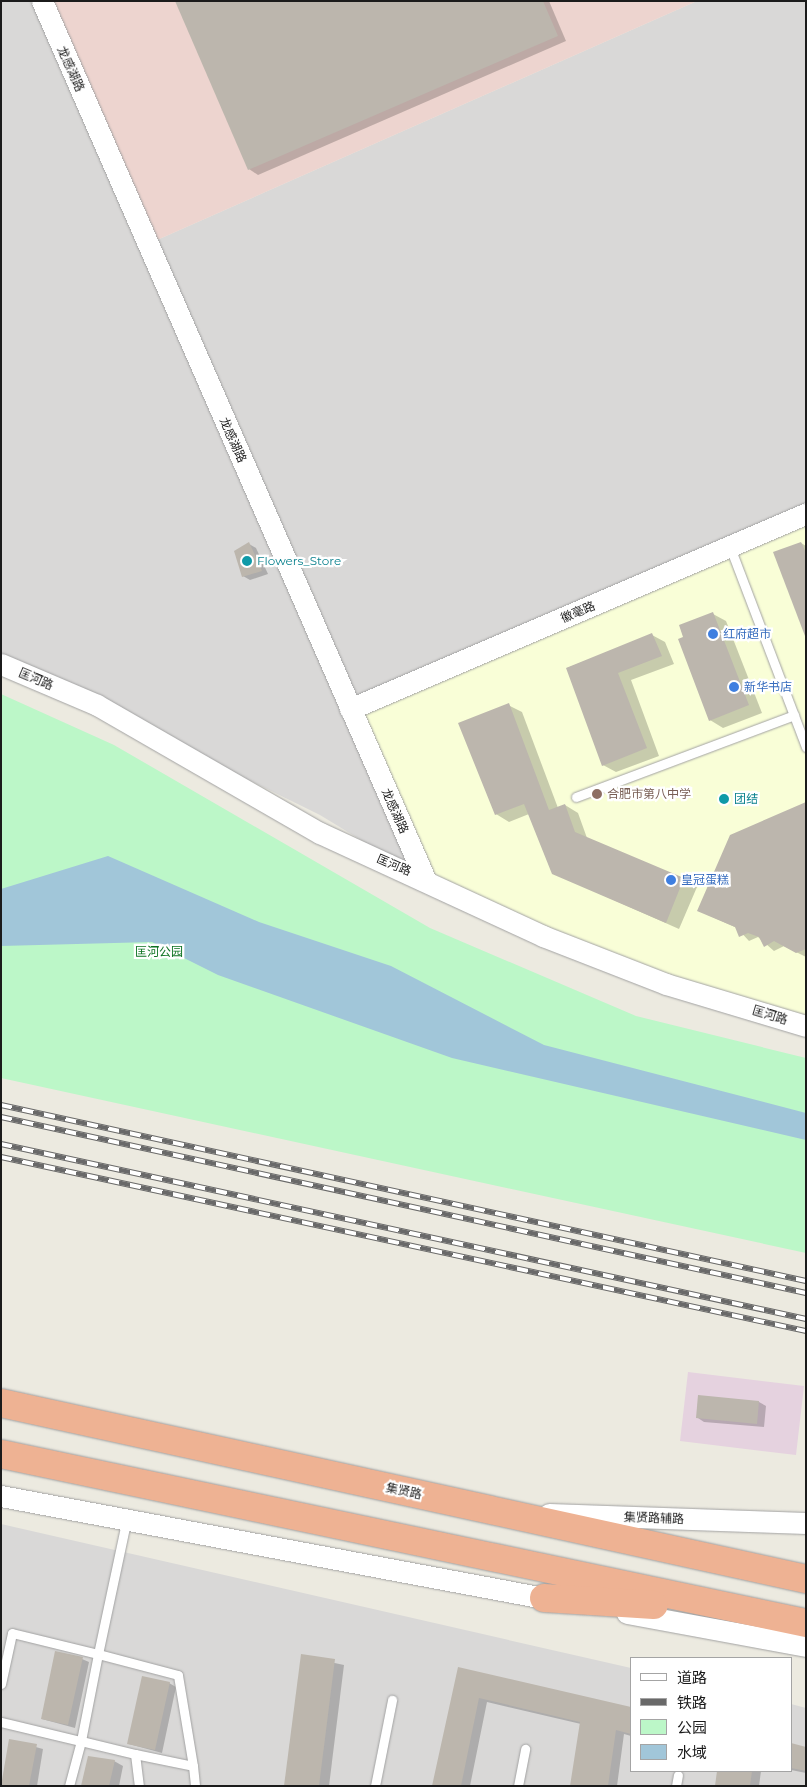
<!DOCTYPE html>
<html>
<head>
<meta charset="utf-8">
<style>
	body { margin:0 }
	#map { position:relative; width:807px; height:1787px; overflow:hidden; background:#eceae0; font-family:Montserrat,"Noto Sans SC",sans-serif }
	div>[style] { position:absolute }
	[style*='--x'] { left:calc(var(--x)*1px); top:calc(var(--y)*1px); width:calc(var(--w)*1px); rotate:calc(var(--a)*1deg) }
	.residential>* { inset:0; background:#d9d8d7 }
	.commercial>* { inset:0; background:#edd4cf }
	.industrial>* { inset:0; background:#e5d2df }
	.education>* { inset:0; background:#f9fed7 }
	.park>* { inset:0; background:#bcf7c8 }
	.water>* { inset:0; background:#a1c6d9 }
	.shadow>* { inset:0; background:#0003 }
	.building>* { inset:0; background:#bcb6ad }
	.roads { filter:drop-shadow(0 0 1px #a2a2a2) drop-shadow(0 0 1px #a2a2a2) }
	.service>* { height:9px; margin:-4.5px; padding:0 4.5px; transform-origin:4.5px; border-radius:4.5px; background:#fff }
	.tertiary>* { height:21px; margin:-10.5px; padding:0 10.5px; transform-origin:10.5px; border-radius:10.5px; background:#fff }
	.trunk>* { height:28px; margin:-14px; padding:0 14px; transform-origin:14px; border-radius:14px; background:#eeb293 }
	.rail>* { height:5.5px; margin-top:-2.75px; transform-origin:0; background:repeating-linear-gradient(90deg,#fff 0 11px,#696969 0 22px); box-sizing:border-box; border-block:1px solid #696969 }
	.dots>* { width:14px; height:14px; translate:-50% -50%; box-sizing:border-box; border:2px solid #fff; border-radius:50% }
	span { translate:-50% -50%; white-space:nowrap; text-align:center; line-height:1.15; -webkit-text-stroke:4.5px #fff; paint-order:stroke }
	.street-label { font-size:12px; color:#1b1b1b }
	.culture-label { font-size:12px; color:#0d838f }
	.left { translate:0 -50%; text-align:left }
	.shop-label { font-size:12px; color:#366cbe }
	.education-label { font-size:12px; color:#785e54 }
	.park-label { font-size:12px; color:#0e7322 }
	.frame { position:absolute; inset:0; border:2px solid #1b1b1b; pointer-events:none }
	.legend { position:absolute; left:630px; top:1657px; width:162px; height:115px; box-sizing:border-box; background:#fff; border:1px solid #a4a4a4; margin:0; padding:6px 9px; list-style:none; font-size:15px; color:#1b1b1b }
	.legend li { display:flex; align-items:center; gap:10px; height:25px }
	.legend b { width:25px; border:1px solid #a4a4a4 }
</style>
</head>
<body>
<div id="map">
	<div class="residential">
		<i style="clip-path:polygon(1px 1px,42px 1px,148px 244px,697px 1px,806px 1px,806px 514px,425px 879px,320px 815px,97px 705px,1px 664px)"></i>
		<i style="clip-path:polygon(1px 1524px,631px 1668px,631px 1771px,791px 1771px,791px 1704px,806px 1708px,806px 1786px,1px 1786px)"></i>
	</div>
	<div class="commercial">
		<i style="clip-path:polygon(42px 1px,697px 1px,148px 244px)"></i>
	</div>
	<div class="industrial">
		<i style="clip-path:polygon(688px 1372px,804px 1386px,796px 1455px,680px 1441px)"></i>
	</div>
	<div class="education">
		<i style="clip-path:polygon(806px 514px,806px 1026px,666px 984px,425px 879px,350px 709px)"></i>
	</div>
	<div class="park">
		<i style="clip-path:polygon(1px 694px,114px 745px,430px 928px,636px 1016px,806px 1058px,806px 1253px,1px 1078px)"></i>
	</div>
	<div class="water">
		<i style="clip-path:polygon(108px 856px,259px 922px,391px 966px,544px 1045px,806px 1113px,806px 1140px,452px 1058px,218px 975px,152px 942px,1px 946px,1px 889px)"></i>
	</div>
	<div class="shadow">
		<i style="clip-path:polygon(177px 1px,549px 1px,566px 41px,258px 175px,249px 169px)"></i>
		<i style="clip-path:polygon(801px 543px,806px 546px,806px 635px,774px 553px)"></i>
		<i style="clip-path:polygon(249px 544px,256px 548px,268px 574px,250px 580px,243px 576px)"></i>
		<i style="clip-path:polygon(713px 614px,726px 621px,762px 713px,723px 728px,710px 720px)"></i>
		<i style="clip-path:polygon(652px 635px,665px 642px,674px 664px,631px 680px,659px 756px,616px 772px,603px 765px,567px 668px)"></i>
		<i style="clip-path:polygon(508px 705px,522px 712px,558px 808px,565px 805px,578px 813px,587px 838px,697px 887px,679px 929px,553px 873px,529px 814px,509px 822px,496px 814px)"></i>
		<i style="clip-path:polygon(806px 805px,806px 957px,784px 946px,774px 951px,758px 937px,749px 941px,737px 928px,708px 915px)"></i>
		<i style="clip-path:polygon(699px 1397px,759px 1402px,766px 1406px,764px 1427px,704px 1422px,698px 1418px)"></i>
		<i style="clip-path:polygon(302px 1656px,344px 1665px,329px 1786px,285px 1786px)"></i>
		<i style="clip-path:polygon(82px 1659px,89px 1662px,75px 1728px,42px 1719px)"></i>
		<i style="clip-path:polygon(459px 1669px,631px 1708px,631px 1736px,624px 1734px,617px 1786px,571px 1786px,581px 1724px,487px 1702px,470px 1786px,433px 1786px)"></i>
		<i style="clip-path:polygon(169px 1683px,176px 1687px,162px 1753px,129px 1744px)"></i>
		<i style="clip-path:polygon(10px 1740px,43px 1749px,37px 1786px,4px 1786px)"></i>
		<i style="clip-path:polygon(791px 1744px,806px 1748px,806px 1773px,791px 1770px)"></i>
		<i style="clip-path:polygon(114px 1761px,123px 1766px,119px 1786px,83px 1786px)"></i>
		<i style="clip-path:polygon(718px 1771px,761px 1771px,759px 1786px,716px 1786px)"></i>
	</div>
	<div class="building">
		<i style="clip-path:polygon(175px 1px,543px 1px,558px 36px,248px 170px)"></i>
		<i style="clip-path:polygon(249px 542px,262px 571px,242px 577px,234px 551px)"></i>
		<i style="clip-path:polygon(801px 542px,806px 553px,805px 636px,773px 552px)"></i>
		<i style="clip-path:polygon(713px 612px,749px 705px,709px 721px,678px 639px,683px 637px,679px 625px)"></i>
		<i style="clip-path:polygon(652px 633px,662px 656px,618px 673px,647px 748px,602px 766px,566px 668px)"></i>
		<i style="clip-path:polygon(509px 703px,549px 810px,565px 804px,575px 832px,684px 878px,666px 923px,552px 874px,524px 804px,495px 815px,458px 723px)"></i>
		<i style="clip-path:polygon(806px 802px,806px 949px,796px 953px,774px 941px,764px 947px,759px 937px,748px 933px,739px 937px,735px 927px,697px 911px,730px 835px)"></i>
		<i style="clip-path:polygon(698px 1395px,759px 1401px,757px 1424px,696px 1418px)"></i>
		<i style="clip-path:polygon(55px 1651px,83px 1657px,68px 1725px,41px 1719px)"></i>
		<i style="clip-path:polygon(301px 1654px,335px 1659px,319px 1786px,284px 1786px)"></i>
		<i style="clip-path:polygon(458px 1667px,631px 1707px,631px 1734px,616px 1730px,608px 1786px,570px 1786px,580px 1722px,479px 1698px,461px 1786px,432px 1786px)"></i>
		<i style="clip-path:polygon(142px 1676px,170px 1682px,155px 1750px,127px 1744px)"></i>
		<i style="clip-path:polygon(9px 1739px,37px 1744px,29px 1786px,1px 1786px)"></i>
		<i style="clip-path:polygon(791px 1743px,806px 1747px,806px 1771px,791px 1768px)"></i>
		<i style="clip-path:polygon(88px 1756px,115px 1760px,109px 1786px,81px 1786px)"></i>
		<i style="clip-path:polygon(717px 1771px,752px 1771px,750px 1786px,715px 1786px)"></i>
	</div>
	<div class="roads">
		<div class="service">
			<i style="--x:730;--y:547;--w:214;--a:69.2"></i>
			<i style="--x:576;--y:797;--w:233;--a:-20.6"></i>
			<i style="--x:1;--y:1684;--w:52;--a:-77.8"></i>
			<i style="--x:12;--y:1633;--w:89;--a:13.7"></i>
			<i style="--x:98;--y:1654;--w:135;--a:-78"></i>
			<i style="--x:1;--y:1722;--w:82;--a:13.4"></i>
			<i style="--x:81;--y:1741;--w:56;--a:13.5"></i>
			<i style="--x:135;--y:1754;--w:59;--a:11.7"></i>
			<i style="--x:193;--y:1766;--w:92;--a:-99.4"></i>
			<i style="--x:178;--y:1675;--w:83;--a:-165.3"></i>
			<i style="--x:98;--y:1654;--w:89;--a:101.1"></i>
			<i style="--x:81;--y:1741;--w:47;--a:104.9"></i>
			<i style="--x:135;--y:1754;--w:32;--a:83"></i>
			<i style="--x:193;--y:1766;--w:20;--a:84"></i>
			<i style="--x:375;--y:1786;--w:88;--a:-78.8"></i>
			<i style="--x:518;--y:1786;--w:38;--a:-79"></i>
			<i style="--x:676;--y:1786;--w:11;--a:-80"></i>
		</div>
		<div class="tertiary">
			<i style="--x:42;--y:1;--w:958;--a:66.43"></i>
			<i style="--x:1;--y:664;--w:104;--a:23.1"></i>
			<i style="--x:97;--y:705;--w:257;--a:29.9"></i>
			<i style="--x:320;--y:833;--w:246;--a:24.8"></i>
			<i style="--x:543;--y:936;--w:132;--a:21.3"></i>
			<i style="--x:666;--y:984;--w:146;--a:16.7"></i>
			<i style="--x:350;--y:709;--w:496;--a:-23.2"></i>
			<i style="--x:1;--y:1496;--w:569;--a:10.64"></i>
			<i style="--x:549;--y:1514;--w:257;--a:2"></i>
			<i style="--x:627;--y:1613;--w:182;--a:10.4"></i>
		</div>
		<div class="trunk">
			<i style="--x:1;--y:1403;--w:824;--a:12.33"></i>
			<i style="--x:1;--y:1454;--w:823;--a:11.86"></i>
			<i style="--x:544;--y:1598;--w:110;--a:3.6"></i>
		</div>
	</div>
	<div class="rail">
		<i style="--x:1;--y:1105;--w:824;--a:12.33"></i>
		<i style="--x:1;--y:1117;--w:824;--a:12.33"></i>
		<i style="--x:1;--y:1144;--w:824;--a:12.26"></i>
		<i style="--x:1;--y:1157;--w:824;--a:12.2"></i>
	</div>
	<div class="dots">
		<i style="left:247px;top:561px;background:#0f9aa8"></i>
		<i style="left:713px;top:634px;background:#3f7fe0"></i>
		<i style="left:734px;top:687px;background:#3f7fe0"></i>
		<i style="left:597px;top:794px;background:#8d6e63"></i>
		<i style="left:724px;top:799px;background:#0f9aa8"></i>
		<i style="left:671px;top:880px;background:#3f7fe0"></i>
	</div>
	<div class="street-label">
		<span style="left:71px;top:69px;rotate:66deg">龙感湖路</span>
		<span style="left:233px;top:440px;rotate:66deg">龙感湖路</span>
		<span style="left:578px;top:612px;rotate:-23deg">徽毫路</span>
		<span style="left:36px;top:679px;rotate:23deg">匡河路</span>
		<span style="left:395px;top:811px;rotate:66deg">龙感湖路</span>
		<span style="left:394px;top:865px;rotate:23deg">匡河路</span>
		<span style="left:770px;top:1015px;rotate:17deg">匡河路</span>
		<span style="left:404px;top:1491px;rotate:12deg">集贤路</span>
		<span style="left:654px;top:1518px;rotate:2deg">集贤路辅路</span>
	</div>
	<div class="culture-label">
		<span class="left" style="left:257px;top:561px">Flowers_Store</span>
		<span class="left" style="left:734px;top:799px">团结</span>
	</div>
	<div class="shop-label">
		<span class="left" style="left:723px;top:634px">红府超市</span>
		<span class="left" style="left:744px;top:687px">新华书店</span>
		<span class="left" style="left:681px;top:880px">皇冠蛋糕</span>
	</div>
	<div class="education-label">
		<span class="left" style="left:607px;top:794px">合肥市第八中学</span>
	</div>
	<div class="park-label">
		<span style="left:159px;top:952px">匡河公园</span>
	</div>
	<div class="frame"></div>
	<ul class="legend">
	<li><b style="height:6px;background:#fff"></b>道路</li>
	<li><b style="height:6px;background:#696969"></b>铁路</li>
	<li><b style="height:14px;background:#bcf7c8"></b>公园</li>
	<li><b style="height:14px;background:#a1c6d9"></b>水域</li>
	</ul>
</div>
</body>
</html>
